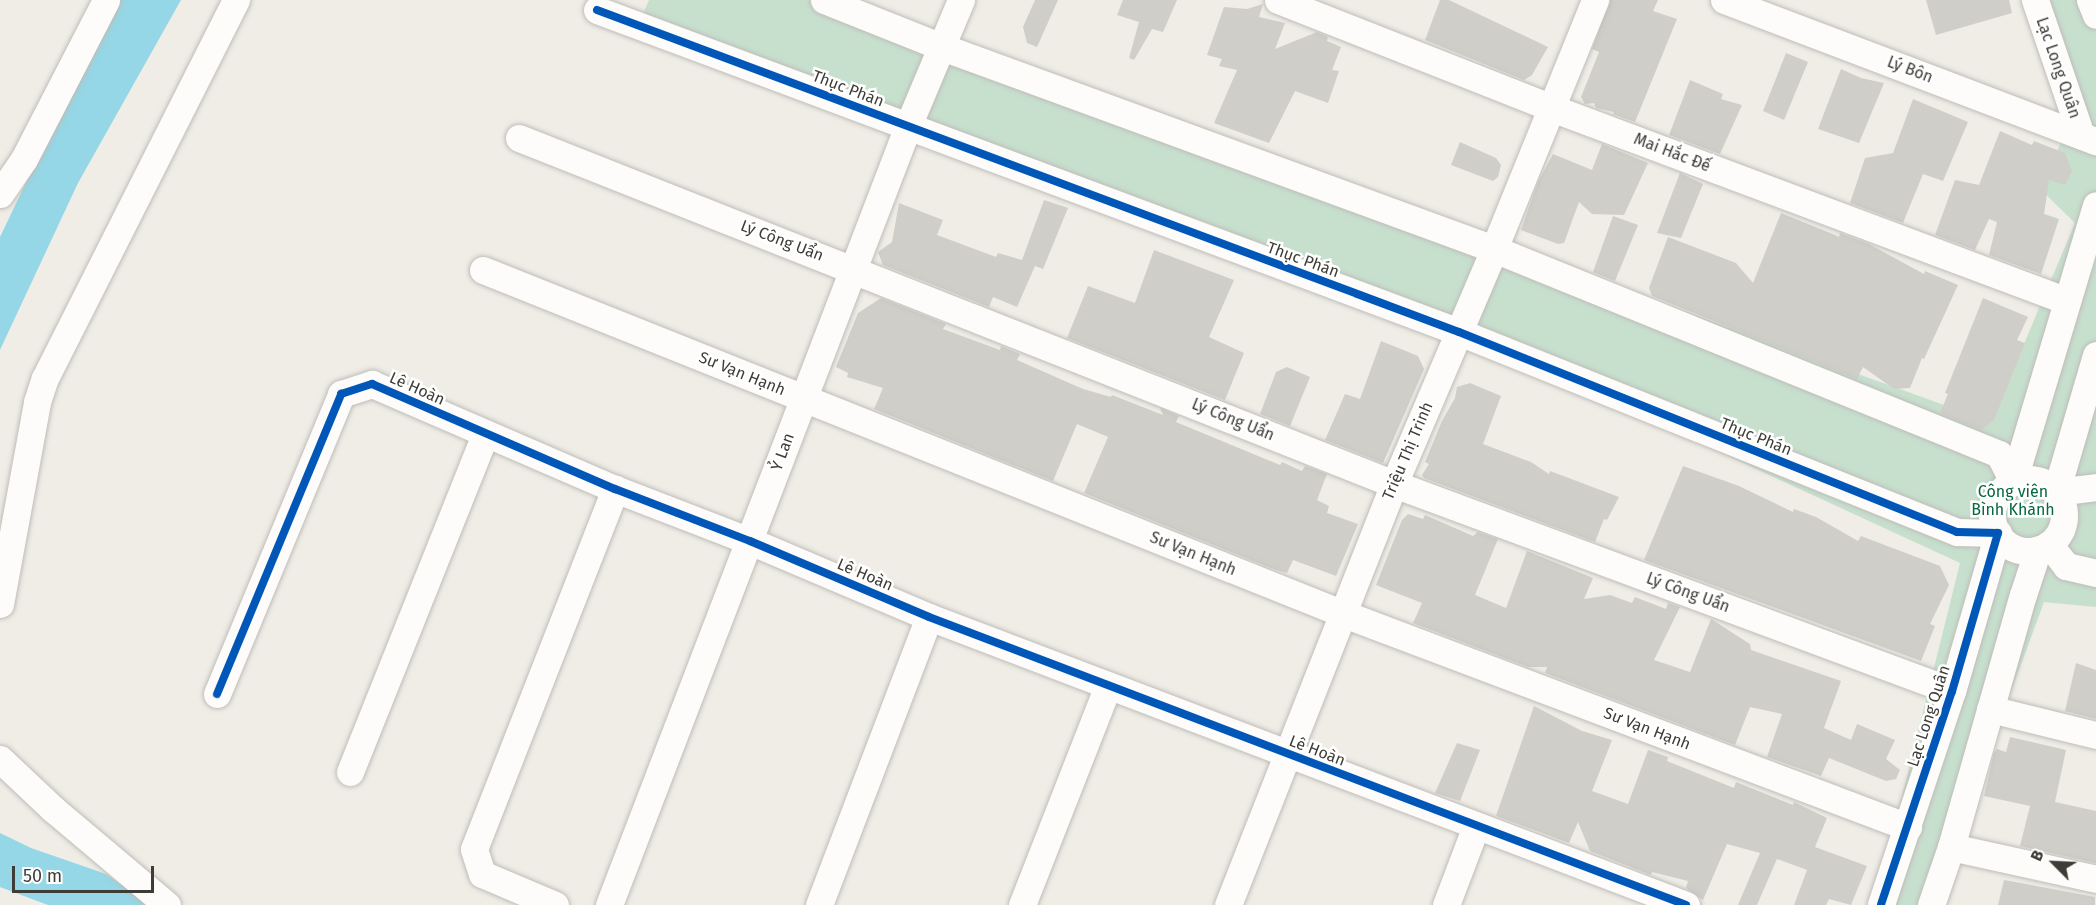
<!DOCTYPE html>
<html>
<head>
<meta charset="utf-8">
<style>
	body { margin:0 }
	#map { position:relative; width:2096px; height:905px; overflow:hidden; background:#efede6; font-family:"Fira Sans",sans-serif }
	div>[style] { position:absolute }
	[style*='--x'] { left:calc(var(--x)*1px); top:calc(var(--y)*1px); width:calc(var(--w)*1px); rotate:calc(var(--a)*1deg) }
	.green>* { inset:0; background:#c7e0ce }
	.water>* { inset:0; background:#95d7e6 }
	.building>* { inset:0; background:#d0cec9 }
	.roads { filter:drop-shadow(0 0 2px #bfbdb8) drop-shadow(0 0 2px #bfbdb8) }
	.minor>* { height:27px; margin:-13.5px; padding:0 13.5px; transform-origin:13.5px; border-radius:13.5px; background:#fdfcfb }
	.minor>.ring { margin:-13.5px; padding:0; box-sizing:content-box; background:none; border:27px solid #fdfcfb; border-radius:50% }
	.cycleway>* { height:8px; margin:-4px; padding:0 4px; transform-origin:4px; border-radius:4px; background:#0057b8 }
	span { translate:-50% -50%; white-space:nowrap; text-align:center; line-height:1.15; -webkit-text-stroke:5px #fff; paint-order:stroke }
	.street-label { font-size:16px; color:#3d3c36 }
	.park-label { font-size:16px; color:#086741 }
	.north { position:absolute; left:2024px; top:833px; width:60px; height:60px; -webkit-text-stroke:4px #fff; paint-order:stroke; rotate:294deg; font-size:16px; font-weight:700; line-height:24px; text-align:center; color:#3d3c36 }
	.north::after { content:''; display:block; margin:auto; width:21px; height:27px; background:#3d3c36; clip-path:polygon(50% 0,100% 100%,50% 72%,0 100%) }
	.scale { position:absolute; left:12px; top:866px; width:142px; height:27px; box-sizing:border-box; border:3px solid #3d3c36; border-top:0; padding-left:8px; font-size:18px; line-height:21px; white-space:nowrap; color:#3d3c36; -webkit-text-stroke:4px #fff; paint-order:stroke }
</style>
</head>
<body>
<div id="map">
	<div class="green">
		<i style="clip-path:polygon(649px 0,825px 0,1991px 422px,2075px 223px,2038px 187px,2083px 101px,2045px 0,2086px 0,2096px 25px,2096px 607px,2044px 602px,1933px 905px,1875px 905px,1960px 563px,1459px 332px,639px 23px)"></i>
	</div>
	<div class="water">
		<i style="clip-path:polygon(113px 0,181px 0,78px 183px,0 350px,0 237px)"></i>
		<i style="clip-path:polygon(0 833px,31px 848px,106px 874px,150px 905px,48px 905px,0 887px)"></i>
	</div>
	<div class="building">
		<i style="clip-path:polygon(1035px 0,1058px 0,1037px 47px,1027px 43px,1023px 27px)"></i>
		<i style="clip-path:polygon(1123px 0,1177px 0,1163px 32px,1152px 29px,1134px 60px,1129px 58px,1139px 22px,1117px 15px)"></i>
		<i style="clip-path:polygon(1440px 0,1449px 0,1548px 47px,1532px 75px,1524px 80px,1425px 40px)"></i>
		<i style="clip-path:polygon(1610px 0,1658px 0,1653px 11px,1677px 19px,1635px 122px,1613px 114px,1614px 112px,1596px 108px,1594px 103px,1585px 104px,1581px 97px,1599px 52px,1592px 49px)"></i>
		<i style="clip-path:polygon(1926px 0,2009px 0,2012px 13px,1936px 35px)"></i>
		<i style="clip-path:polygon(1263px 4px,1259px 17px,1285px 23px,1275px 49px,1317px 32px,1328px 37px,1327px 41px,1341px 47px,1332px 70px,1339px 71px,1328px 103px,1295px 91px,1269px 143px,1214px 123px,1237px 70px,1219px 66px,1222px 59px,1207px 55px,1224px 7px,1247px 9px)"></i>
		<i style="clip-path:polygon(1786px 53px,1808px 62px,1784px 120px,1763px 111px)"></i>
		<i style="clip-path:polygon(1841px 69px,1861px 78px,1884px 83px,1859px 143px,1818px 129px)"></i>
		<i style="clip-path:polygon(1690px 80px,1723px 94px,1721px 99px,1742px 105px,1720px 154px,1669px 135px)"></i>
		<i style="clip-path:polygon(1913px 99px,1968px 122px,1943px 181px,1923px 174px,1903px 223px,1850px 203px,1865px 158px,1893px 153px)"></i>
		<i style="clip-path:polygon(2000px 131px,2032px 145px,2034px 141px,2065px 153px,2072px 171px,2065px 185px,2049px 180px,2044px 214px,2059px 219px,2041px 274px,1989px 255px,1997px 222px,1989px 219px,1975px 250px,1935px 235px,1955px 180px,1979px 185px)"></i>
		<i style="clip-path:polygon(1460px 142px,1496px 158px,1501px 165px,1498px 177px,1493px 181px,1451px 165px)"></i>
		<i style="clip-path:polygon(1602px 144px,1648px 163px,1624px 215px,1592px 214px,1579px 202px,1564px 243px,1558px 244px,1521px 230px,1538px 182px,1553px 154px,1592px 170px)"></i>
		<i style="clip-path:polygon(1680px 173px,1703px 184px,1681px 238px,1657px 233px)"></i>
		<i style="clip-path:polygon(1044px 200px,1068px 208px,1043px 269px,1035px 266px,1017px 307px,993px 297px,989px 307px,883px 265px,878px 252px,892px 242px,899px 203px,943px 220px,937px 235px,996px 257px,998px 253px,1022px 260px)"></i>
		<i style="clip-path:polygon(1781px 213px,1835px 235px,1839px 237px,1840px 233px,1869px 244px,1924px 274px,1925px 271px,1958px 285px,1924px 359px,1922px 358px,1910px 388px,1894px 389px,1863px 367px,1857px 379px,1652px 296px,1649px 288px,1668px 237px,1736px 263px,1753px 283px)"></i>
		<i style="clip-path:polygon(1613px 216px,1638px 225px,1615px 281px,1593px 272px)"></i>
		<i style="clip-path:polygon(1154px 250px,1234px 280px,1209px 337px,1244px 353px,1225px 400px,1067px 338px,1088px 286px,1135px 303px)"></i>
		<i style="clip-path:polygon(881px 298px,946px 324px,943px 329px,1000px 350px,1001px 346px,1020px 354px,1017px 360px,1083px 389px,1111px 397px,1112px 395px,1163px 415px,1160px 408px,1179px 416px,1176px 422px,1280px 465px,1282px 462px,1302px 471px,1305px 466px,1327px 474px,1317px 500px,1329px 506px,1327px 513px,1358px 524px,1336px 576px,1293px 560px,1287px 573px,1276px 570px,1084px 493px,1108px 437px,1077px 424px,1053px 481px,874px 409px,883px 388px,847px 377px,848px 373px,836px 367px,858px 313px)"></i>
		<i style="clip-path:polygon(1983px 298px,2028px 317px,2017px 340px,2025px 343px,1994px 420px,1981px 430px,1940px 413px,1948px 394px,1945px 393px)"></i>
		<i style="clip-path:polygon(1381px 341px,1418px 356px,1424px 369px,1383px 463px,1325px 440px,1345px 394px,1360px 399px)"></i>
		<i style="clip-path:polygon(1287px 367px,1310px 377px,1290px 426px,1260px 414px,1276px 372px)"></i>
		<i style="clip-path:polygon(1470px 383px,1501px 396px,1483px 444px,1531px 462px,1549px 474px,1550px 471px,1619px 497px,1607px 520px,1604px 519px,1595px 542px,1424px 478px,1422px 475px,1429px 464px,1425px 462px,1442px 421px,1455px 398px,1457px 387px)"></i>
		<i style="clip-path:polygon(1683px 466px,1739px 486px,1793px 512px,1794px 509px,1816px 517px,1858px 541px,1861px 536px,1940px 566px,1949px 585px,1930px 624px,1935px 626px,1921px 661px,1644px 560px)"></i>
		<i style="clip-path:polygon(1408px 514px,1423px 519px,1425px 515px,1473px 536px,1478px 532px,1498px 539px,1475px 595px,1506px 608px,1527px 551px,1593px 578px,1584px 599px,1610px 595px,1632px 603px,1635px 597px,1666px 609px,1668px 603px,1680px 607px,1654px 660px,1690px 672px,1711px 619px,1750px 644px,1751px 650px,1841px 681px,1824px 728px,1851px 740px,1857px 724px,1895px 740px,1886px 759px,1900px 770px,1896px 779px,1886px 781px,1829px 758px,1821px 776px,1767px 757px,1782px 714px,1750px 707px,1735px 745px,1545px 673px,1547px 667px,1528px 667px,1413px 623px,1422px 603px,1376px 585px,1402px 520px)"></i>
		<i style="clip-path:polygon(2076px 663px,2096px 670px,2096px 719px,2065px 711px)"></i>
		<i style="clip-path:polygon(1534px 706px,1582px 731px,1612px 740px,1592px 791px,1628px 804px,1648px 750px,1668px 757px,1667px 761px,1734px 788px,1736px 782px,1793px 805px,1794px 802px,1827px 818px,1815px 847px,1867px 866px,1851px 905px,1829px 899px,1826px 905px,1794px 905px,1807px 870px,1777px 859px,1757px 905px,1738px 905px,1760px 853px,1727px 844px,1703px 900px,1686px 888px,1688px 881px,1652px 872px,1651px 875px,1590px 851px,1578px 822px,1569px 843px,1496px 816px)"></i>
		<i style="clip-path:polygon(2010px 737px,2066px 750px,2055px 802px,2096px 811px,2096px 863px,2020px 846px,2030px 806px,1984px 796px,1994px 753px,1997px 749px,2006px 752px)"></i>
		<i style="clip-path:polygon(1457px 743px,1480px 750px,1460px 801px,1435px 793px)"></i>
		<i style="clip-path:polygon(2004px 880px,2095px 897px,2095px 905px,1998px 905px)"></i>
	</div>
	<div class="roads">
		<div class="minor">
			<i style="--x:824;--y:0;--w:127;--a:21.7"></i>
			<i style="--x:942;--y:47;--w:588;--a:20.1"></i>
			<i style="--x:1494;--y:249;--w:545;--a:22.09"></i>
			<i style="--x:1999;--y:454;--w:31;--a:63"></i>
			<i style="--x:1278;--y:0;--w:291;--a:21.5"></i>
			<i style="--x:1549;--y:107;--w:553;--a:20.53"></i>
			<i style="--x:1724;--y:0;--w:398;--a:20.8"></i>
			<i style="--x:2035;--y:0;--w:143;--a:71.2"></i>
			<i style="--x:2090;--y:0;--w:16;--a:68"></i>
			<i style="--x:597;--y:10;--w:920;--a:20.48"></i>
			<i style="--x:1459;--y:332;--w:537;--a:21.88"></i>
			<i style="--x:1957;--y:532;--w:41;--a:1.4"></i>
			<i style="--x:1998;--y:533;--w:165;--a:106.2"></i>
			<i style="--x:1952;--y:691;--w:225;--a:108.4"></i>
			<i style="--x:519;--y:138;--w:941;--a:21.58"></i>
			<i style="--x:1394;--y:484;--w:595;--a:20.35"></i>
			<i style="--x:0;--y:194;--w:42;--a:-55.6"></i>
			<i style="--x:24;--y:159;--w:179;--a:-62.7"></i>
			<i style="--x:483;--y:270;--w:927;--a:21.78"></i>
			<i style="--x:1344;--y:614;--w:603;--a:20.69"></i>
			<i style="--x:2096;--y:355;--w:143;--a:106.3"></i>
			<i style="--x:2056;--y:492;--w:40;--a:-7.1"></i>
			<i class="ring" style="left:1992px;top:479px;width:45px;height:45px"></i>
			<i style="--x:2013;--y:482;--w:289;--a:-73.3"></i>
			<i style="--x:2049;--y:544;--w:28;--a:52"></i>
			<i style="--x:2066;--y:566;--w:31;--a:13"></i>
			<i style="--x:0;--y:604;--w:205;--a:-79.6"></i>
			<i style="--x:37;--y:402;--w:25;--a:-72"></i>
			<i style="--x:45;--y:378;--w:424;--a:-63.2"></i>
			<i style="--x:217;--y:694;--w:325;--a:-67.5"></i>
			<i style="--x:341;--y:394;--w:33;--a:-18"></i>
			<i style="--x:372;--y:384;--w:265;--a:23.4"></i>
			<i style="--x:615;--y:489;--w:145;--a:21.1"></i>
			<i style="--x:750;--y:541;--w:194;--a:23"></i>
			<i style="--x:929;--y:617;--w:810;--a:20.83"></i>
			<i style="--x:1990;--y:709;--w:109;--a:13.8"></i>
			<i style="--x:0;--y:759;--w:73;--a:43.3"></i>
			<i style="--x:53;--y:809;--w:149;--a:40.1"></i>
			<i style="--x:350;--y:772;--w:363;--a:-68.2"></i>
			<i style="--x:1951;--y:847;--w:148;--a:12.4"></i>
			<i style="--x:555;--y:905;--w:79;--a:-157"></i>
			<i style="--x:482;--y:874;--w:26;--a:-108"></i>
			<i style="--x:474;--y:849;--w:387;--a:-68.6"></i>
			<i style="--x:609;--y:905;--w:834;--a:-69"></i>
			<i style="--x:908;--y:126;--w:137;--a:-67.2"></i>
			<i style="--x:819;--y:905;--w:308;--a:-69.1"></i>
			<i style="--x:1022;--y:905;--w:235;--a:-68.6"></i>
			<i style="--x:1228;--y:905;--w:453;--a:-68.5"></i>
			<i style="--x:1394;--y:484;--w:255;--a:-66.9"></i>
			<i style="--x:1494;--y:249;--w:269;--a:-67.9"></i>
			<i style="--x:1446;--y:905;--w:85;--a:-69.2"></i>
			<i style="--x:1931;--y:905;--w:61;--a:-71"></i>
			<i style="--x:1951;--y:847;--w:262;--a:-74.1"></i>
			<i style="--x:2023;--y:595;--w:48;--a:-71.9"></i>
		</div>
	</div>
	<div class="cycleway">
		<i style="--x:597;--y:10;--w:920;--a:20.48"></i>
		<i style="--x:1459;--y:332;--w:537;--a:21.88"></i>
		<i style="--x:1957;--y:532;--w:41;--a:1.4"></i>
		<i style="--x:1998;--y:533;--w:165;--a:106.2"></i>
		<i style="--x:1952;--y:691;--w:225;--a:108.4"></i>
		<i style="--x:217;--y:694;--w:325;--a:-67.5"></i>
		<i style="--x:341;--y:394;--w:33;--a:-18"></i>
		<i style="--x:372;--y:384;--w:265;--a:23.4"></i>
		<i style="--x:615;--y:489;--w:145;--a:21.1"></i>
		<i style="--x:750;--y:541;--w:194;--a:23"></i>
		<i style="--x:929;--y:617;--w:810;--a:20.83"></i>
	</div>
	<div class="street-label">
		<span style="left:2058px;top:68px;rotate:71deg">Lạc Long Quân</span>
		<span style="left:1910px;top:70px;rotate:21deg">Lý Bôn</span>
		<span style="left:848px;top:89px;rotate:21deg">Thục Phán</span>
		<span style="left:1672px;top:153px;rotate:21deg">Mai Hắc Đế</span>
		<span style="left:782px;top:241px;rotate:21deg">Lý Công Uẩn</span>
		<span style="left:1303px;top:260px;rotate:20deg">Thục Phán</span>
		<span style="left:742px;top:374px;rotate:22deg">Sư Vạn Hạnh</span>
		<span style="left:417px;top:389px;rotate:24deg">Lê Hoàn</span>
		<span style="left:1233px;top:420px;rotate:22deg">Lý Công Uẩn</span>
		<span style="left:1756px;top:437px;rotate:22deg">Thục Phán</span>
		<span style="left:1408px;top:451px;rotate:-67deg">Triệu Thị Trinh</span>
		<span style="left:783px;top:452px;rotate:-70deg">Ỷ Lan</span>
		<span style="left:1193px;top:554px;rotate:22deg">Sư Vạn Hạnh</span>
		<span style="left:865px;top:575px;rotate:23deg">Lê Hoàn</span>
		<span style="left:1688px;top:593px;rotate:20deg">Lý Công Uẩn</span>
		<span style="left:1929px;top:716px;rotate:-72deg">Lạc Long Quân</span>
		<span style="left:1647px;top:729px;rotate:21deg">Sư Vạn Hạnh</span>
		<span style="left:1317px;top:751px;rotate:21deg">Lê Hoàn</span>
	</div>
	<div class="park-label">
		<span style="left:2013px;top:501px">Công viên<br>Bình Khánh</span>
	</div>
	<div class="north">B</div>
	<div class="scale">50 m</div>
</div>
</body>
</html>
